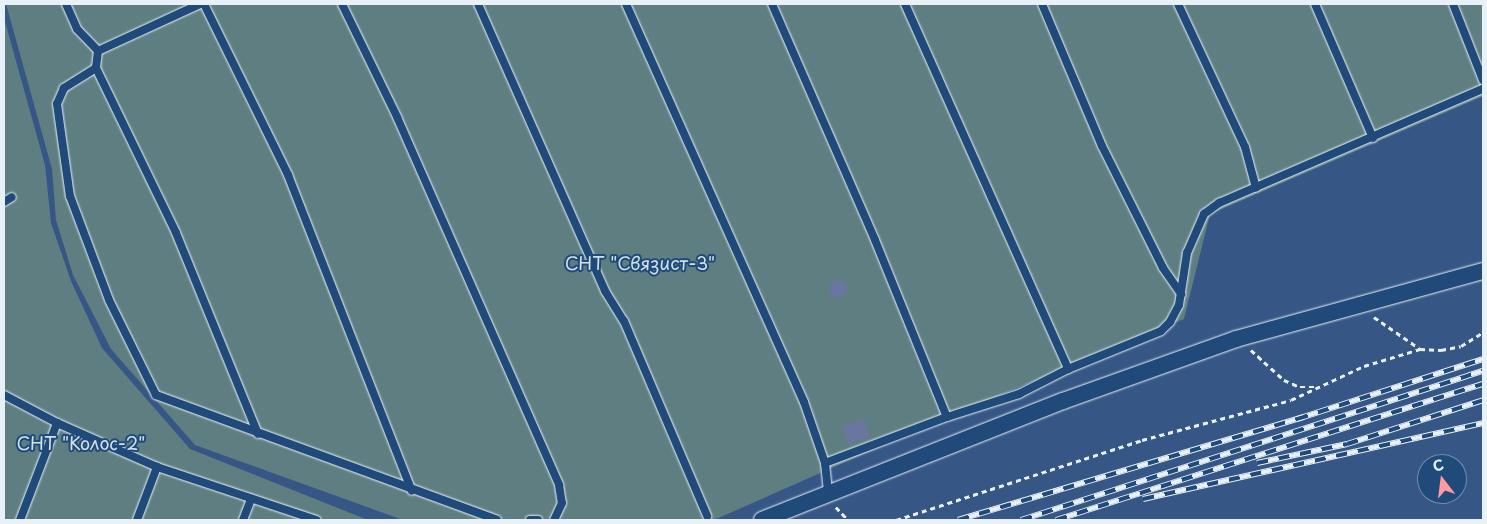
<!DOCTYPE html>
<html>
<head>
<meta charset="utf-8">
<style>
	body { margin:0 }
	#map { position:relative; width:1487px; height:524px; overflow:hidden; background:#365785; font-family:"Playpen Sans",sans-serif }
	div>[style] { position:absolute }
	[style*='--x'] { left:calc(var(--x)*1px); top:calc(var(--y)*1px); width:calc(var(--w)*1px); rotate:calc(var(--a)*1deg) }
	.green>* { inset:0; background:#5e7e82 }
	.building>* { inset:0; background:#6a75a0 }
	.round { border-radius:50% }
	.path>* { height:2.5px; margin-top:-1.25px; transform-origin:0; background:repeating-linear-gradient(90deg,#e8f1f8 0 5px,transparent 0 9px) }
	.roads { filter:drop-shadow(0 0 1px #e8f1f8) drop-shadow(0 0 1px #e8f1f8) }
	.lane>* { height:8px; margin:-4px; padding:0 4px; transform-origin:4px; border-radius:4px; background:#1f4a7a }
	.street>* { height:16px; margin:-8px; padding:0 8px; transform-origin:8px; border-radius:8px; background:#1f4a7a }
	.rail>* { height:5.5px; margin-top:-2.75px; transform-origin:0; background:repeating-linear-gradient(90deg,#1f4a7a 0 11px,#e8f1f8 0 22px); box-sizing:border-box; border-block:1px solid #e8f1f8 }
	span { translate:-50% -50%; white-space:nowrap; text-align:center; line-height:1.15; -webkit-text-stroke:4px #1f4a7a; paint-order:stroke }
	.park-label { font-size:18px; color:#d3e0e6 }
	.frame { position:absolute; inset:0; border:5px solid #e8f1f8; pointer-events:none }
	.north { position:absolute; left:1417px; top:454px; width:50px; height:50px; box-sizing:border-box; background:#1f4a7a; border:1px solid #6f8dac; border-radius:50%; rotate:345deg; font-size:14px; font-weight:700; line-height:20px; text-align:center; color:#e8f1f8 }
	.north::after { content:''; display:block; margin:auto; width:18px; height:22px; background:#ff9aa2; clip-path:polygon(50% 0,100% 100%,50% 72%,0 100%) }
</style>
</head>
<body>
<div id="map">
	<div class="green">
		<i style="clip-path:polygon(6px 4px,1483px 4px,1483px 96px,1210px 214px,1184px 319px,947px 417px,714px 520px,403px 520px,195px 445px,111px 349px,73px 275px,56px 220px,52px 169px)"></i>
		<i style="clip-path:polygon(4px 18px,45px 165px,51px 223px,71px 281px,102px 348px,190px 449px,368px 520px,4px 520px)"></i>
	</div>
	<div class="building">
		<i class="round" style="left:829px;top:280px;width:18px;height:18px"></i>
		<i style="clip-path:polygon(864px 419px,870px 437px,848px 444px,842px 427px)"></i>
	</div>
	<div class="path">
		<i style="--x:1374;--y:317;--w:55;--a:34.6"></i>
		<i style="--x:1251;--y:350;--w:45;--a:42.3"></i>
		<i style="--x:1284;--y:380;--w:17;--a:24"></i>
		<i style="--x:1300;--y:387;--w:15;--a:0"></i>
		<i style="--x:836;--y:507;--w:18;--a:47"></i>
		<i style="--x:896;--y:520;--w:259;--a:-18"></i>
		<i style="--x:1142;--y:440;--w:154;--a:-15"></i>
		<i style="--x:1291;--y:400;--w:81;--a:-25"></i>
		<i style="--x:1364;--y:366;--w:59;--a:-16.9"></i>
		<i style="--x:1420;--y:349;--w:21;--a:3"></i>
		<i style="--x:1441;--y:350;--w:20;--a:-11"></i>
		<i style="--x:1461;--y:346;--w:26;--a:-32"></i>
	</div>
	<div class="roads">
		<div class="lane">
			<i style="--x:66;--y:4;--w:27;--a:66"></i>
			<i style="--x:77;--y:29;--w:30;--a:46"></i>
			<i style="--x:200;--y:4;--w:112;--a:155.3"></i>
			<i style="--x:98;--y:51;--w:17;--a:97"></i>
			<i style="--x:96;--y:68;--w:38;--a:148"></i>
			<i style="--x:64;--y:88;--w:17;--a:114"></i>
			<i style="--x:57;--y:104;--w:93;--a:82"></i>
			<i style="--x:70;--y:196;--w:111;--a:69.4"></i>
			<i style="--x:109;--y:300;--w:106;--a:63.7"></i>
			<i style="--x:156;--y:395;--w:363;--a:20.1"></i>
			<i style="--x:204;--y:4;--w:191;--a:63.8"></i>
			<i style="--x:288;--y:175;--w:339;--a:68.6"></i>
			<i style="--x:342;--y:4;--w:126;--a:64"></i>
			<i style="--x:397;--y:117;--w:402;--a:66.2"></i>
			<i style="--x:559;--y:485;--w:18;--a:81"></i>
			<i style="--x:562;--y:503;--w:19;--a:115"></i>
			<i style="--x:478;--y:4;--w:314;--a:66.1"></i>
			<i style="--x:605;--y:291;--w:36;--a:58"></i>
			<i style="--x:624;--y:321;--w:212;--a:66.9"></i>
			<i style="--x:626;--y:4;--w:436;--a:65.9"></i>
			<i style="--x:804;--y:402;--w:65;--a:71"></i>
			<i style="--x:825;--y:463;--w:29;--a:84"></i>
			<i style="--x:772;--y:4;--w:257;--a:66.4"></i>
			<i style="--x:875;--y:240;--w:191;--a:67.9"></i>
			<i style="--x:905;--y:4;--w:400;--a:65.9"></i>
			<i style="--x:1042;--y:4;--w:154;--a:67.1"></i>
			<i style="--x:1102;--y:146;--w:136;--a:63.4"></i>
			<i style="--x:1163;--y:268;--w:32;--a:55"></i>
			<i style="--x:1178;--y:4;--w:158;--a:64.9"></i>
			<i style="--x:1245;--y:147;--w:42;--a:75"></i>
			<i style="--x:1315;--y:4;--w:146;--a:66.6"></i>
			<i style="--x:1453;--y:4;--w:82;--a:68.5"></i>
			<i style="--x:96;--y:68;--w:183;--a:64.1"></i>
			<i style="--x:176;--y:233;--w:217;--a:67.8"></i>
			<i style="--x:4;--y:202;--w:9;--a:-32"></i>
			<i style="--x:4;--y:395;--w:60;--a:27.8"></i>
			<i style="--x:57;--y:423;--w:109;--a:23.7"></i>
			<i style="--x:157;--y:467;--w:168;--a:18.4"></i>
			<i style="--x:825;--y:463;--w:130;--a:-20.7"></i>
			<i style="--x:947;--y:417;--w:76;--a:-17.7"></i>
			<i style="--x:1019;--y:394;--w:55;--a:-27"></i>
			<i style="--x:1068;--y:369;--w:100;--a:-22.2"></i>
			<i style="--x:1161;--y:331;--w:13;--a:-45"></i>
			<i style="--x:1170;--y:322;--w:19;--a:-62"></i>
			<i style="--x:1179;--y:305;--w:53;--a:-81.3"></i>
			<i style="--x:1187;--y:253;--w:43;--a:-66.4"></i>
			<i style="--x:1204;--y:214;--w:19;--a:-36"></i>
			<i style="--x:1219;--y:203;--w:288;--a:-23.4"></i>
			<i style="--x:20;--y:520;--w:104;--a:-69.1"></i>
			<i style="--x:137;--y:520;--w:57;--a:-69.3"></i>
			<i style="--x:243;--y:520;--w:22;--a:-69"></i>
			<i style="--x:530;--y:520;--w:8;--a:0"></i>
		</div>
		<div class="street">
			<i style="--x:762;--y:520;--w:324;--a:-21.6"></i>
			<i style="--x:1063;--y:401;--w:184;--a:-19.7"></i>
			<i style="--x:1236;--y:339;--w:256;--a:-15.4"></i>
		</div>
	</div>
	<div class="rail">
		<i style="--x:1297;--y:419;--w:195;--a:-17.9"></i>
		<i style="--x:1257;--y:463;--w:92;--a:-11.9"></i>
		<i style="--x:1347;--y:444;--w:143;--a:-17.9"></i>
		<i style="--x:1143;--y:499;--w:348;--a:-12.6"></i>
		<i style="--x:958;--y:520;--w:361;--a:-16.6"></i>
		<i style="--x:1021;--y:520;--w:485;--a:-17.9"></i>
		<i style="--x:1056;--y:520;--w:448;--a:-17.7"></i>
	</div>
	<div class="park-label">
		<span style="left:640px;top:263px">СНТ "Связист-3"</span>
		<span style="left:81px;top:443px">СНТ "Колос-2"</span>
	</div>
	<div class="frame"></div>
	<div class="north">С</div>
</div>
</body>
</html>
